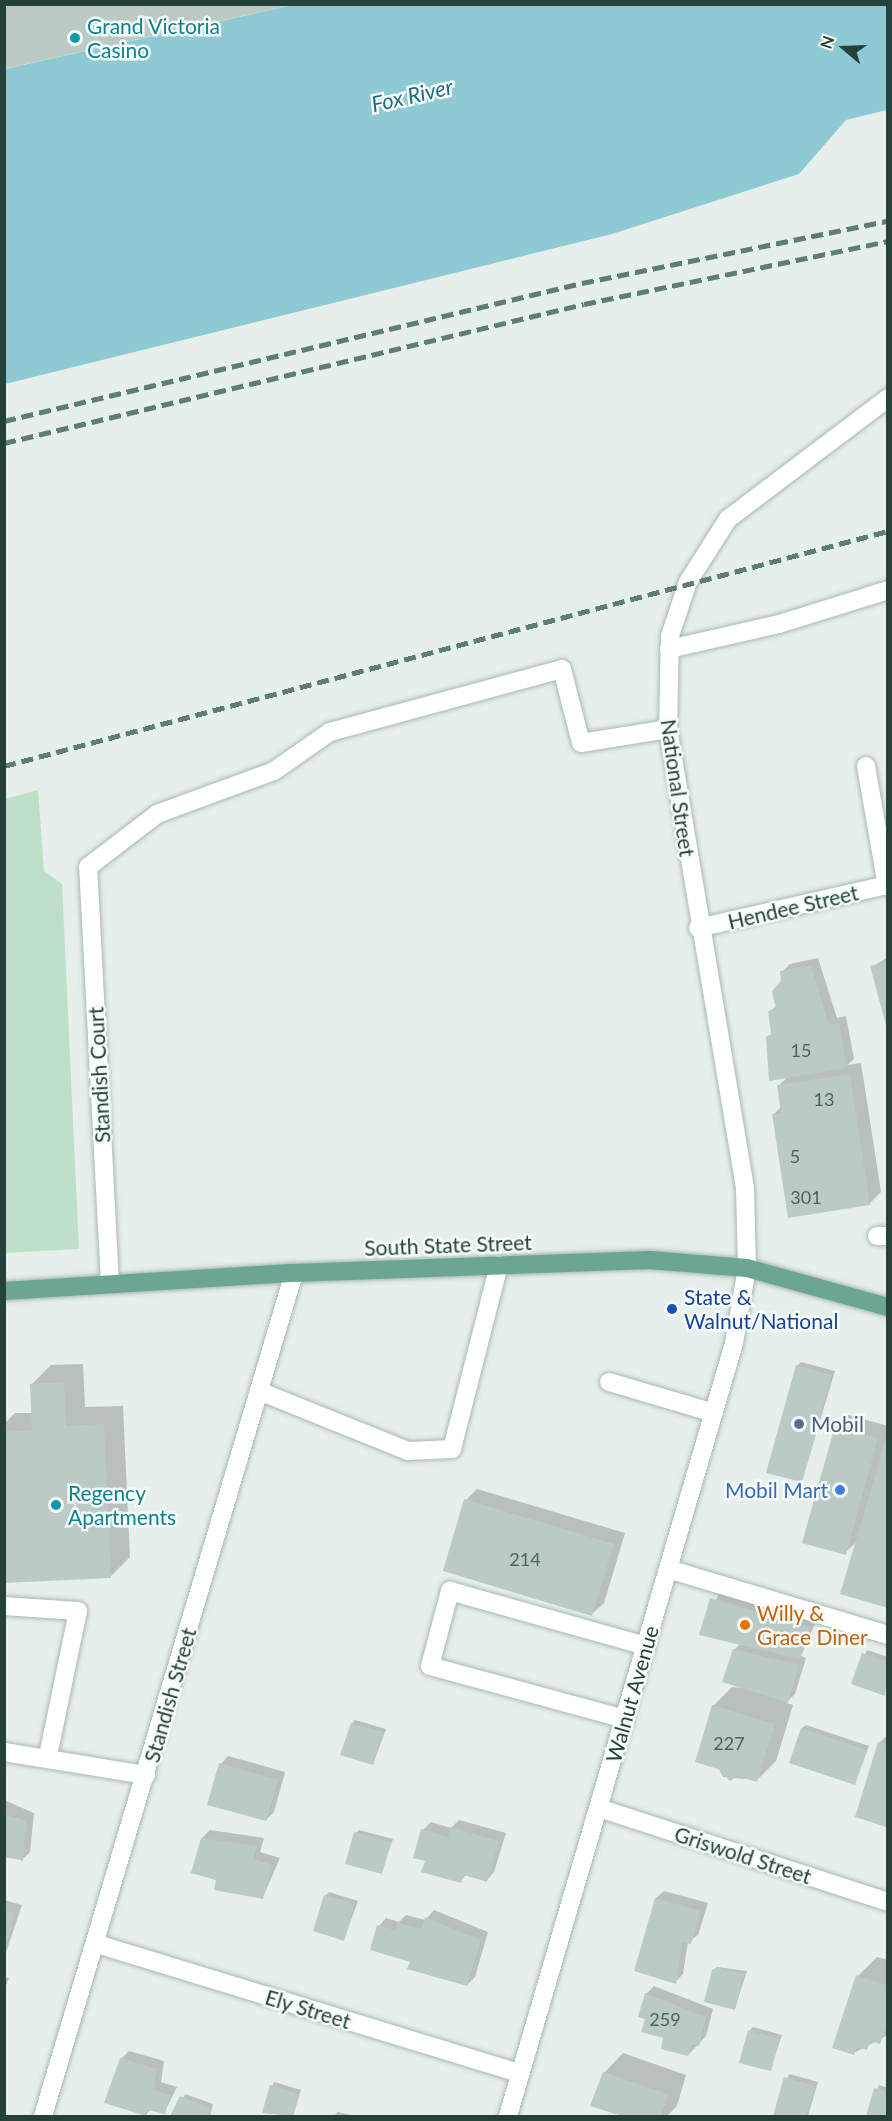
<!DOCTYPE html>
<html>
<head>
<meta charset="utf-8">
<style>
	body { margin:0 }
	#map { position:relative; width:892px; height:2121px; overflow:hidden; background:#e6efeb; font-family:Lato,sans-serif }
	div>[style] { position:absolute }
	[style*='--x'] { left:calc(var(--x)*1px); top:calc(var(--y)*1px); width:calc(var(--w)*1px); rotate:calc(var(--a)*1deg) }
	.green>* { inset:0; background:#bfe0c8 }
	.water>* { inset:0; background:#8ec9d4 }
	.shadow>* { inset:0; background:#0003 }
	.building>* { inset:0; background:#bbcac4 }
	.roads { filter:drop-shadow(0 0 2px #a8b8b2) drop-shadow(0 0 2px #a8b8b2) }
	.minor>* { height:18px; margin:-9px; padding:0 9px; transform-origin:9px; border-radius:9px; background:#fff }
	.major>* { height:18px; margin:-9px; padding:0 9px; transform-origin:9px; border-radius:9px; background:#6aa596 }
	.rail>* { height:4.5px; margin-top:-2.25px; transform-origin:0; background:repeating-linear-gradient(90deg,#5f7d75 0 12px,transparent 0 18px) }
	.dots>* { width:16px; height:16px; translate:-50% -50%; box-sizing:border-box; border:3px solid #f7fbf9; border-radius:50% }
	span { translate:-50% -50%; white-space:nowrap; text-align:center; line-height:1.15; -webkit-text-stroke:5px #f7fbf9; paint-order:stroke }
	.number-label { font-size:18px; color:#4a645c }
	.number-label span { -webkit-text-stroke-width:0 }
	.culture-label { font-size:21px; color:#0d838f }
	.left { translate:0 -50%; text-align:left }
	.street-label { font-size:21px; color:#24423a }
	.transit-label { font-size:21px; color:#164399 }
	.service-label { font-size:21px; color:#4e5e75 }
	.shop-label { font-size:21px; color:#366cbe }
	.right { translate:-100% -50%; text-align:right }
	.food-label { font-size:21px; color:#c56008 }
	.water-label { font-size:22px; color:#1c6f80; font-style:italic }
	.frame { position:absolute; inset:0; border:6px solid #24423a; pointer-events:none }
	.north { position:absolute; left:814px; top:18px; width:60px; height:60px; -webkit-text-stroke:4px #f7fbf9; paint-order:stroke; rotate:289deg; font-size:16px; font-weight:700; line-height:24px; text-align:center; color:#24423a }
	.north::after { content:''; display:block; margin:auto; width:21px; height:27px; background:#24423a; clip-path:polygon(50% 0,100% 100%,50% 72%,0 100%) }
</style>
</head>
<body>
<div id="map">
	<div class="green">
		<i style="clip-path:polygon(38px 790px,44px 871px,62px 884px,79px 1249px,5px 1253px,5px 799px)"></i>
	</div>
	<div class="water">
		<i style="clip-path:polygon(297px 4px,887px 5px,887px 110px,846px 120px,799px 174px,612px 234px,5px 384px,5px 69px)"></i>
	</div>
	<div class="shadow">
		<i style="clip-path:polygon(888px 957px,888px 1024px,872px 967px)"></i>
		<i style="clip-path:polygon(818px 958px,837px 1018px,846px 1016px,854px 1059px,847px 1065px,861px 1063px,881px 1192px,869px 1204px,774px 1114px,782px 1106px,778px 1086px,789px 1076px,770px 1012px,777px 1005px,782px 972px,790px 964px)"></i>
		<i style="clip-path:polygon(801px 1362px,835px 1371px,802px 1481px,797px 1366px)"></i>
		<i style="clip-path:polygon(83px 1364px,85px 1407px,123px 1406px,130px 1557px,110px 1577px,4px 1582px,4px 1424px,15px 1413px,33px 1413px,32px 1384px,51px 1365px)"></i>
		<i style="clip-path:polygon(848px 1415px,888px 1426px,888px 1607px,857px 1541px,845px 1553px,836px 1427px)"></i>
		<i style="clip-path:polygon(477px 1489px,625px 1533px,604px 1603px,592px 1614px,466px 1500px)"></i>
		<i style="clip-path:polygon(720px 1591px,817px 1619px,801px 1656px,806px 1658px,795px 1694px,786px 1703px,793px 1705px,776px 1761px,757px 1780px,723px 1777px,719px 1768px,713px 1706px,732px 1687px,745px 1688px,734px 1650px,741px 1643px,701px 1634px)"></i>
		<i style="clip-path:polygon(867px 1650px,888px 1657px,884px 1694px,853px 1683px)"></i>
		<i style="clip-path:polygon(355px 1720px,386px 1729px,373px 1764px,352px 1723px)"></i>
		<i style="clip-path:polygon(806px 1725px,869px 1746px,855px 1783px,802px 1728px)"></i>
		<i style="clip-path:polygon(888px 1735px,888px 1823px,886px 1825px,879px 1743px)"></i>
		<i style="clip-path:polygon(228px 1756px,285px 1772px,274px 1812px,266px 1820px,221px 1764px)"></i>
		<i style="clip-path:polygon(4px 1800px,34px 1813px,30px 1852px,22px 1860px,4px 1857px)"></i>
		<i style="clip-path:polygon(459px 1820px,506px 1833px,494px 1872px,487px 1880px,467px 1874px,460px 1881px,423px 1830px,431px 1822px,451px 1828px)"></i>
		<i style="clip-path:polygon(210px 1830px,264px 1838px,260px 1852px,280px 1858px,263px 1897px,216px 1889px,218px 1879px,202px 1838px)"></i>
		<i style="clip-path:polygon(359px 1830px,393px 1839px,381px 1872px,356px 1833px)"></i>
		<i style="clip-path:polygon(664px 1891px,708px 1903px,698px 1935px,688px 1942px,683px 1974px,675px 1982px,636px 1970px,656px 1898px)"></i>
		<i style="clip-path:polygon(329px 1892px,358px 1901px,344px 1939px,325px 1896px)"></i>
		<i style="clip-path:polygon(4px 1900px,22px 1905px,4px 1958px)"></i>
		<i style="clip-path:polygon(434px 1910px,488px 1932px,475px 1977px,467px 1985px,379px 1926px,386px 1918px,399px 1922px,406px 1915px,425px 1920px)"></i>
		<i style="clip-path:polygon(877px 1957px,888px 1960px,888px 2035px,854px 2053px,858px 1976px)"></i>
		<i style="clip-path:polygon(717px 1967px,747px 1971px,735px 2008px,713px 1970px)"></i>
		<i style="clip-path:polygon(4px 1977px,9px 1978px,4px 1990px)"></i>
		<i style="clip-path:polygon(654px 1986px,713px 2009px,706px 2036px,688px 2055px,647px 2018px,646px 1994px)"></i>
		<i style="clip-path:polygon(753px 2027px,782px 2035px,770px 2070px,749px 2031px)"></i>
		<i style="clip-path:polygon(129px 2051px,164px 2061px,161px 2082px,177px 2087px,164px 2113px,151px 2109px,146px 2114px,121px 2059px)"></i>
		<i style="clip-path:polygon(623px 2053px,686px 2075px,677px 2106px,667px 2116px,627px 2116px,592px 2106px,604px 2073px)"></i>
		<i style="clip-path:polygon(789px 2074px,818px 2082px,808px 2116px,774px 2116px)"></i>
		<i style="clip-path:polygon(274px 2082px,301px 2090px,293px 2116px,263px 2112px)"></i>
		<i style="clip-path:polygon(879px 2085px,888px 2088px,888px 2116px,867px 2116px)"></i>
		<i style="clip-path:polygon(185px 2094px,213px 2104px,210px 2116px,173px 2116px)"></i>
		<i style="clip-path:polygon(338px 2112px,355px 2116px,334px 2116px)"></i>
	</div>
	<div class="building">
		<i style="clip-path:polygon(4px 4px,292px 4px,292px 5px,4px 69px)"></i>
		<i style="clip-path:polygon(888px 962px,888px 1025px,886px 1025px,870px 966px)"></i>
		<i style="clip-path:polygon(811px 965px,829px 1025px,839px 1023px,847px 1068px,769px 1081px,766px 1037px,771px 1034px,768px 1011px,776px 1009px,772px 991px,781px 981px,780px 971px)"></i>
		<i style="clip-path:polygon(850px 1074px,870px 1205px,788px 1218px,772px 1114px,781px 1113px,777px 1085px)"></i>
		<i style="clip-path:polygon(796px 1365px,832px 1375px,802px 1482px,766px 1473px)"></i>
		<i style="clip-path:polygon(64px 1382px,66px 1426px,104px 1424px,111px 1578px,4px 1583px,4px 1432px,32px 1430px,30px 1384px)"></i>
		<i style="clip-path:polygon(835px 1426px,878px 1438px,846px 1555px,802px 1543px)"></i>
		<i style="clip-path:polygon(888px 1432px,888px 1608px,840px 1594px)"></i>
		<i style="clip-path:polygon(464px 1499px,614px 1544px,592px 1616px,443px 1571px)"></i>
		<i style="clip-path:polygon(710px 1598px,810px 1627px,800px 1659px,699px 1635px)"></i>
		<i style="clip-path:polygon(733px 1649px,799px 1665px,788px 1703px,722px 1682px)"></i>
		<i style="clip-path:polygon(862px 1653px,888px 1662px,885px 1696px,851px 1684px)"></i>
		<i style="clip-path:polygon(712px 1705px,775px 1724px,757px 1782px,737px 1776px,730px 1781px,718px 1769px,695px 1762px)"></i>
		<i style="clip-path:polygon(351px 1723px,383px 1732px,373px 1765px,340px 1755px)"></i>
		<i style="clip-path:polygon(801px 1728px,867px 1750px,855px 1785px,789px 1763px)"></i>
		<i style="clip-path:polygon(878px 1742px,888px 1745px,886px 1827px,855px 1817px)"></i>
		<i style="clip-path:polygon(219px 1763px,278px 1780px,266px 1821px,207px 1805px)"></i>
		<i style="clip-path:polygon(4px 1814px,27px 1821px,23px 1861px,4px 1855px)"></i>
		<i style="clip-path:polygon(450px 1827px,499px 1841px,487px 1882px,464px 1875px,461px 1883px,421px 1872px,425px 1861px,413px 1858px,421px 1829px,448px 1837px)"></i>
		<i style="clip-path:polygon(354px 1832px,391px 1842px,382px 1874px,345px 1864px)"></i>
		<i style="clip-path:polygon(201px 1838px,257px 1846px,253px 1859px,273px 1865px,263px 1899px,214px 1890px,216px 1880px,191px 1873px)"></i>
		<i style="clip-path:polygon(324px 1895px,355px 1904px,344px 1941px,313px 1931px)"></i>
		<i style="clip-path:polygon(655px 1898px,701px 1911px,691px 1944px,682px 1942px,676px 1984px,634px 1971px)"></i>
		<i style="clip-path:polygon(4px 1910px,15px 1913px,5px 1948px,4px 1948px)"></i>
		<i style="clip-path:polygon(425px 1917px,481px 1940px,467px 1986px,407px 1969px,410px 1962px,370px 1950px,377px 1925px,395px 1930px,397px 1922px,421px 1929px)"></i>
		<i style="clip-path:polygon(719px 1968px,744px 1974px,735px 2010px,704px 2002px,712px 1970px)"></i>
		<i style="clip-path:polygon(856px 1975px,888px 1986px,888px 2021px,880px 2044px,870px 2041px,867px 2050px,857px 2047px,854px 2055px,832px 2048px)"></i>
		<i style="clip-path:polygon(645px 1993px,706px 2017px,699px 2046px,692px 2044px,688px 2056px,661px 2049px,663px 2038px,641px 2032px,645px 2019px,638px 2017px)"></i>
		<i style="clip-path:polygon(748px 2030px,780px 2039px,771px 2071px,739px 2063px)"></i>
		<i style="clip-path:polygon(120px 2058px,157px 2069px,153px 2090px,170px 2095px,165px 2114px,148px 2110px,146px 2116px,104px 2103px)"></i>
		<i style="clip-path:polygon(603px 2072px,668px 2094px,661px 2116px,622px 2116px,590px 2106px)"></i>
		<i style="clip-path:polygon(784px 2077px,815px 2086px,806px 2116px,773px 2116px)"></i>
		<i style="clip-path:polygon(270px 2085px,299px 2094px,292px 2116px,262px 2113px)"></i>
		<i style="clip-path:polygon(874px 2088px,888px 2092px,888px 2116px,866px 2116px)"></i>
		<i style="clip-path:polygon(180px 2096px,210px 2108px,208px 2116px,170px 2116px)"></i>
	</div>
	<div class="roads">
		<div class="minor">
			<i style="--x:669;--y:649;--w:113;--a:-12.8"></i>
			<i style="--x:779;--y:624;--w:114;--a:-17.3"></i>
			<i style="--x:866;--y:766;--w:122;--a:80.1"></i>
			<i style="--x:698;--y:928;--w:195;--a:-12.8"></i>
			<i style="--x:877;--y:1236;--w:11;--a:0"></i>
			<i style="--x:110;--y:1284;--w:418;--a:-93"></i>
			<i style="--x:88;--y:867;--w:87;--a:-37.5"></i>
			<i style="--x:157;--y:814;--w:125;--a:-20.2"></i>
			<i style="--x:274;--y:771;--w:68;--a:-34.9"></i>
			<i style="--x:330;--y:732;--w:240;--a:-15.2"></i>
			<i style="--x:562;--y:669;--w:76;--a:75.6"></i>
			<i style="--x:581;--y:743;--w:88;--a:-9.1"></i>
			<i style="--x:609;--y:1382;--w:109;--a:16.4"></i>
			<i style="--x:259;--y:1391;--w:161;--a:21.9"></i>
			<i style="--x:408;--y:1451;--w:44;--a:-2.6"></i>
			<i style="--x:452;--y:1449;--w:190;--a:-75.7"></i>
			<i style="--x:668;--y:1569;--w:230;--a:16.7"></i>
			<i style="--x:4;--y:1606;--w:74;--a:3.9"></i>
			<i style="--x:78;--y:1611;--w:148;--a:101.7"></i>
			<i style="--x:625;--y:1719;--w:202;--a:-164.8"></i>
			<i style="--x:430;--y:1666;--w:78;--a:-75.1"></i>
			<i style="--x:450;--y:1591;--w:204;--a:15.7"></i>
			<i style="--x:4;--y:1752;--w:144;--a:9.2"></i>
			<i style="--x:599;--y:1808;--w:304;--a:18"></i>
			<i style="--x:97;--y:1944;--w:442;--a:17"></i>
			<i style="--x:43;--y:2116;--w:880;--a:-73.42"></i>
			<i style="--x:508;--y:2116;--w:805;--a:-73.7"></i>
			<i style="--x:734;--y:1343;--w:76;--a:-80.2"></i>
			<i style="--x:747;--y:1268;--w:80;--a:-91.4"></i>
			<i style="--x:745;--y:1188;--w:465;--a:-99.5"></i>
			<i style="--x:668;--y:729;--w:93;--a:-88.8"></i>
			<i style="--x:670;--y:636;--w:57;--a:-71.6"></i>
			<i style="--x:688;--y:582;--w:75;--a:-57.6"></i>
			<i style="--x:728;--y:519;--w:201;--a:-37.1"></i>
		</div>
		<div class="major">
			<i style="--x:4;--y:1291;--w:291;--a:-3.6"></i>
			<i style="--x:294;--y:1273;--w:356;--a:-2.1"></i>
			<i style="--x:650;--y:1260;--w:97;--a:4.7"></i>
			<i style="--x:747;--y:1268;--w:146;--a:15.5"></i>
		</div>
	</div>
	<div class="rail">
		<i style="--x:4;--y:421;--w:594;--a:-13.43"></i>
		<i style="--x:582;--y:283;--w:312;--a:-11.5"></i>
		<i style="--x:4;--y:443;--w:596;--a:-13.48"></i>
		<i style="--x:584;--y:304;--w:310;--a:-11.7"></i>
		<i style="--x:4;--y:766;--w:915;--a:-14.89"></i>
	</div>
	<div class="dots">
		<i style="left:75px;top:38px;background:#0f9aa8"></i>
		<i style="left:672px;top:1309px;background:#1a4fb4"></i>
		<i style="left:799px;top:1424px;background:#5c6f8a"></i>
		<i style="left:840px;top:1490px;background:#3f7fe0"></i>
		<i style="left:56px;top:1505px;background:#0f9aa8"></i>
		<i style="left:745px;top:1625px;background:#e8710a"></i>
	</div>
	<div class="number-label">
		<span style="left:801px;top:1050px">15</span>
		<span style="left:824px;top:1099px">13</span>
		<span style="left:795px;top:1156px">5</span>
		<span style="left:806px;top:1197px">301</span>
		<span style="left:525px;top:1559px">214</span>
		<span style="left:729px;top:1743px">227</span>
		<span style="left:665px;top:2019px">259</span>
	</div>
	<div class="culture-label">
		<span class="left" style="left:87px;top:38px">Grand Victoria<br>Casino</span>
		<span class="left" style="left:68px;top:1505px">Regency<br>Apartments</span>
	</div>
	<div class="street-label">
		<span style="left:678px;top:788px;rotate:82deg">National Street</span>
		<span style="left:793px;top:907px;rotate:-13deg">Hendee Street</span>
		<span style="left:99px;top:1075px;rotate:-93deg">Standish Court</span>
		<span style="left:448px;top:1245px;rotate:-2deg">South State Street</span>
		<span style="left:632px;top:1694px;rotate:-74deg">Walnut Avenue</span>
		<span style="left:170px;top:1695px;rotate:-74deg">Standish Street</span>
		<span style="left:743px;top:1855px;rotate:18deg">Griswold Street</span>
		<span style="left:308px;top:2009px;rotate:17deg">Ely Street</span>
	</div>
	<div class="transit-label">
		<span class="left" style="left:684px;top:1309px">State &amp;<br>Walnut/National</span>
	</div>
	<div class="service-label">
		<span class="left" style="left:811px;top:1424px">Mobil</span>
	</div>
	<div class="shop-label">
		<span class="right" style="left:828px;top:1490px">Mobil Mart</span>
	</div>
	<div class="food-label">
		<span class="left" style="left:757px;top:1625px">Willy &amp;<br>Grace Diner</span>
	</div>
	<div class="water-label">
		<span style="left:412px;top:95px;rotate:-13deg">Fox River</span>
	</div>
	<div class="frame"></div>
	<div class="north">N</div>
</div>
</body>
</html>
